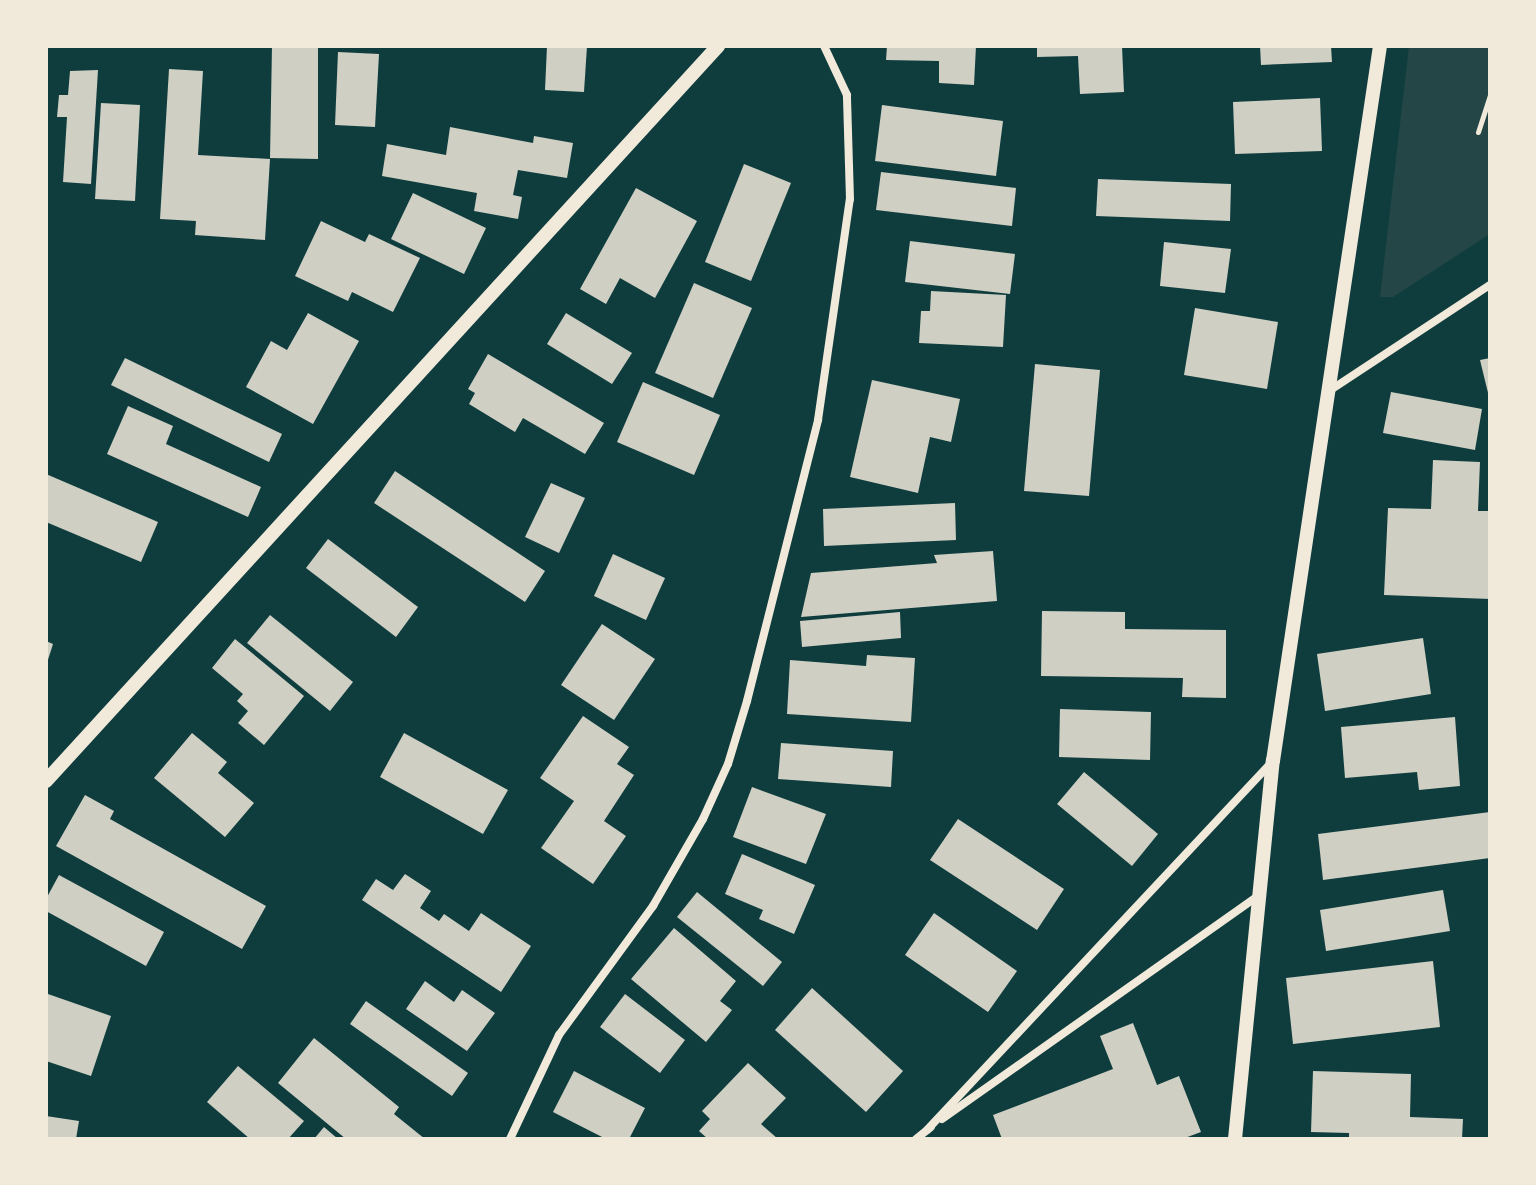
<!DOCTYPE html>
<html>
<head>
<meta charset="utf-8">
<style>
	body { margin:0 }
	#map { position:relative; width:1536px; height:1185px; overflow:hidden; background:#0f3d3e; font-family:"Alegreya Sans",sans-serif }
	div>[style] { position:absolute }
	[style*='--x'] { left:calc(var(--x)*1px); top:calc(var(--y)*1px); width:calc(var(--w)*1px); rotate:calc(var(--a)*1deg) }
	.green>* { inset:0; background:#244646 }
	.building>* { inset:0; background:#cfcfc3 }
	.path>* { height:5px; margin:-2.5px; padding:0 2.5px; transform-origin:2.5px; border-radius:2.5px; background:#f1e9da }
	.minor>* { height:8px; margin:-4px; padding:0 4px; transform-origin:4px; border-radius:4px; background:#f1e9da }
	.tertiary>* { height:14px; margin:-7px; padding:0 7px; transform-origin:7px; border-radius:7px; background:#f1e9da }
	span { translate:-50% -50%; white-space:nowrap; text-align:center; line-height:1.15; -webkit-text-stroke:6px #f1e9da; paint-order:stroke }
	.frame { position:absolute; inset:0; border:48px solid #f1e9da; pointer-events:none }
</style>
</head>
<body>
<div id="map">
	<div class="green">
		<i style="clip-path:polygon(1409px 46px,1490px 46px,1490px 234px,1393px 297px,1380px 297px)"></i>
	</div>
	<div class="building">
		<i style="clip-path:polygon(272px 46px,318px 46px,318px 159px,270px 158px)"></i>
		<i style="clip-path:polygon(547px 46px,587px 46px,584px 92px,545px 90px)"></i>
		<i style="clip-path:polygon(887px 46px,976px 46px,974px 85px,939px 83px,939px 61px,886px 60px)"></i>
		<i style="clip-path:polygon(1037px 46px,1122px 46px,1124px 92px,1080px 94px,1078px 56px,1037px 57px)"></i>
		<i style="clip-path:polygon(1260px 46px,1331px 46px,1332px 62px,1261px 65px)"></i>
		<i style="clip-path:polygon(338px 52px,379px 54px,375px 127px,335px 125px)"></i>
		<i style="clip-path:polygon(169px 69px,203px 71px,198px 155px,270px 159px,265px 240px,195px 235px,196px 221px,160px 219px)"></i>
		<i style="clip-path:polygon(98px 70px,91px 184px,63px 182px,67px 117px,57px 117px,59px 95px,68px 95px,70px 71px)"></i>
		<i style="clip-path:polygon(1320px 98px,1322px 151px,1235px 154px,1233px 102px)"></i>
		<i style="clip-path:polygon(101px 103px,140px 105px,135px 201px,95px 199px)"></i>
		<i style="clip-path:polygon(882px 105px,1003px 121px,996px 176px,875px 161px)"></i>
		<i style="clip-path:polygon(450px 127px,533px 143px,534px 136px,573px 143px,567px 178px,518px 170px,513px 195px,522px 197px,518px 219px,474px 211px,477px 193px,382px 176px,387px 144px,446px 155px)"></i>
		<i style="clip-path:polygon(744px 164px,791px 183px,751px 281px,705px 262px)"></i>
		<i style="clip-path:polygon(881px 172px,1016px 188px,1012px 226px,876px 210px)"></i>
		<i style="clip-path:polygon(1098px 179px,1231px 184px,1230px 221px,1096px 216px)"></i>
		<i style="clip-path:polygon(636px 188px,697px 221px,655px 298px,620px 278px,606px 304px,580px 289px)"></i>
		<i style="clip-path:polygon(413px 193px,486px 228px,464px 274px,391px 239px)"></i>
		<i style="clip-path:polygon(321px 221px,365px 242px,369px 234px,420px 258px,393px 312px,352px 292px,348px 301px,295px 276px)"></i>
		<i style="clip-path:polygon(910px 241px,1015px 254px,1010px 294px,905px 282px)"></i>
		<i style="clip-path:polygon(1164px 242px,1231px 249px,1225px 293px,1160px 286px)"></i>
		<i style="clip-path:polygon(694px 283px,752px 308px,713px 398px,655px 373px)"></i>
		<i style="clip-path:polygon(931px 291px,1006px 295px,1003px 347px,919px 343px,921px 311px,930px 311px)"></i>
		<i style="clip-path:polygon(1195px 308px,1278px 322px,1267px 389px,1184px 375px)"></i>
		<i style="clip-path:polygon(308px 313px,359px 341px,313px 424px,246px 387px,271px 341px,287px 350px)"></i>
		<i style="clip-path:polygon(566px 313px,632px 353px,612px 384px,547px 344px)"></i>
		<i style="clip-path:polygon(488px 354px,604px 423px,585px 454px,523px 418px,515px 432px,469px 404px,475px 393px,468px 389px)"></i>
		<i style="clip-path:polygon(125px 358px,282px 434px,269px 462px,111px 385px)"></i>
		<i style="clip-path:polygon(1490px 358px,1490px 397px,1489px 397px,1480px 360px)"></i>
		<i style="clip-path:polygon(1035px 364px,1100px 370px,1089px 496px,1024px 491px)"></i>
		<i style="clip-path:polygon(872px 380px,960px 399px,951px 442px,930px 437px,918px 493px,850px 477px)"></i>
		<i style="clip-path:polygon(643px 382px,720px 415px,694px 475px,617px 442px)"></i>
		<i style="clip-path:polygon(1391px 392px,1482px 409px,1475px 450px,1383px 433px)"></i>
		<i style="clip-path:polygon(128px 406px,173px 426px,166px 444px,261px 487px,248px 517px,107px 454px)"></i>
		<i style="clip-path:polygon(1433px 460px,1480px 462px,1478px 511px,1490px 511px,1490px 599px,1384px 595px,1388px 508px,1431px 509px)"></i>
		<i style="clip-path:polygon(395px 471px,545px 571px,525px 602px,374px 503px)"></i>
		<i style="clip-path:polygon(46px 474px,158px 522px,141px 562px,46px 522px)"></i>
		<i style="clip-path:polygon(551px 483px,585px 498px,559px 553px,525px 537px)"></i>
		<i style="clip-path:polygon(955px 503px,956px 540px,824px 546px,823px 509px)"></i>
		<i style="clip-path:polygon(328px 539px,418px 607px,396px 637px,306px 568px)"></i>
		<i style="clip-path:polygon(993px 551px,997px 601px,801px 617px,811px 573px,937px 563px,934px 555px)"></i>
		<i style="clip-path:polygon(613px 554px,665px 578px,646px 620px,594px 596px)"></i>
		<i style="clip-path:polygon(1042px 611px,1125px 612px,1125px 629px,1226px 630px,1226px 698px,1182px 697px,1183px 678px,1041px 676px)"></i>
		<i style="clip-path:polygon(900px 612px,901px 638px,802px 647px,800px 621px)"></i>
		<i style="clip-path:polygon(270px 615px,353px 682px,330px 711px,247px 643px)"></i>
		<i style="clip-path:polygon(602px 624px,655px 659px,614px 720px,561px 685px)"></i>
		<i style="clip-path:polygon(1423px 638px,1431px 694px,1325px 711px,1317px 654px)"></i>
		<i style="clip-path:polygon(235px 639px,304px 696px,264px 745px,238px 723px,248px 711px,237px 701px,243px 694px,212px 668px)"></i>
		<i style="clip-path:polygon(46px 641px,53px 644px,47px 663px,46px 663px)"></i>
		<i style="clip-path:polygon(867px 655px,915px 658px,911px 722px,787px 714px,790px 660px,866px 666px)"></i>
		<i style="clip-path:polygon(1060px 709px,1151px 712px,1150px 760px,1059px 757px)"></i>
		<i style="clip-path:polygon(583px 716px,629px 747px,617px 764px,634px 775px,604px 821px,626px 836px,593px 884px,541px 848px,574px 801px,540px 778px)"></i>
		<i style="clip-path:polygon(1455px 717px,1460px 786px,1419px 790px,1417px 772px,1345px 778px,1341px 727px)"></i>
		<i style="clip-path:polygon(192px 733px,227px 762px,218px 773px,254px 803px,225px 837px,154px 778px)"></i>
		<i style="clip-path:polygon(404px 733px,508px 790px,483px 834px,380px 777px)"></i>
		<i style="clip-path:polygon(781px 743px,893px 751px,891px 787px,778px 779px)"></i>
		<i style="clip-path:polygon(1084px 772px,1158px 834px,1132px 866px,1057px 804px)"></i>
		<i style="clip-path:polygon(752px 787px,826px 814px,806px 864px,733px 837px)"></i>
		<i style="clip-path:polygon(85px 795px,114px 811px,110px 819px,266px 906px,242px 949px,56px 846px)"></i>
		<i style="clip-path:polygon(1490px 812px,1490px 858px,1323px 880px,1318px 834px)"></i>
		<i style="clip-path:polygon(958px 819px,1064px 889px,1037px 930px,930px 860px)"></i>
		<i style="clip-path:polygon(742px 854px,815px 885px,794px 934px,759px 919px,763px 910px,725px 894px)"></i>
		<i style="clip-path:polygon(405px 874px,431px 891px,420px 908px,439px 921px,444px 914px,469px 931px,481px 913px,531px 946px,501px 992px,362px 900px,376px 879px,393px 890px)"></i>
		<i style="clip-path:polygon(59px 875px,164px 932px,146px 966px,46px 911px,46px 899px)"></i>
		<i style="clip-path:polygon(1443px 890px,1450px 931px,1326px 951px,1320px 910px)"></i>
		<i style="clip-path:polygon(697px 892px,782px 962px,763px 986px,677px 917px)"></i>
		<i style="clip-path:polygon(934px 913px,1017px 971px,988px 1012px,905px 955px)"></i>
		<i style="clip-path:polygon(674px 928px,736px 981px,720px 1001px,732px 1010px,706px 1042px,631px 979px)"></i>
		<i style="clip-path:polygon(1433px 961px,1440px 1027px,1293px 1044px,1286px 978px)"></i>
		<i style="clip-path:polygon(425px 981px,454px 1002px,462px 990px,495px 1013px,467px 1051px,406px 1009px)"></i>
		<i style="clip-path:polygon(812px 988px,903px 1071px,866px 1112px,775px 1030px)"></i>
		<i style="clip-path:polygon(48px 994px,111px 1016px,91px 1076px,46px 1061px)"></i>
		<i style="clip-path:polygon(625px 994px,685px 1040px,660px 1073px,600px 1027px)"></i>
		<i style="clip-path:polygon(366px 1001px,468px 1073px,452px 1096px,350px 1024px)"></i>
		<i style="clip-path:polygon(1133px 1023px,1157px 1085px,1179px 1076px,1201px 1132px,1182px 1139px,1002px 1139px,993px 1115px,1113px 1069px,1100px 1036px)"></i>
		<i style="clip-path:polygon(314px 1038px,399px 1107px,394px 1114px,425px 1139px,346px 1139px,278px 1083px)"></i>
		<i style="clip-path:polygon(748px 1063px,786px 1098px,761px 1124px,778px 1139px,708px 1139px,699px 1131px,710px 1119px,702px 1111px)"></i>
		<i style="clip-path:polygon(238px 1066px,304px 1121px,288px 1139px,250px 1139px,207px 1102px)"></i>
		<i style="clip-path:polygon(574px 1071px,645px 1108px,629px 1139px,606px 1139px,553px 1112px)"></i>
		<i style="clip-path:polygon(1313px 1071px,1411px 1074px,1410px 1117px,1463px 1119px,1462px 1139px,1349px 1139px,1349px 1133px,1311px 1132px)"></i>
		<i style="clip-path:polygon(46px 1116px,79px 1121px,76px 1139px,46px 1139px)"></i>
		<i style="clip-path:polygon(324px 1127px,338px 1139px,314px 1139px)"></i>
	</div>
	<div class="path">
		<i style="--x:1478;--y:132;--w:38;--a:-72"></i>
	</div>
	<div class="minor">
		<i style="--x:1329;--y:391;--w:193;--a:-33.4"></i>
		<i style="--x:942;--y:1119;--w:388;--a:-35.2"></i>
		<i style="--x:927;--y:1130;--w:503;--a:-46.85"></i>
		<i style="--x:510;--y:1139;--w:115;--a:-64.8"></i>
		<i style="--x:559;--y:1035;--w:160;--a:-53.9"></i>
		<i style="--x:653;--y:906;--w:100;--a:-60.1"></i>
		<i style="--x:703;--y:819;--w:60;--a:-65.6"></i>
		<i style="--x:728;--y:764;--w:66;--a:-73.2"></i>
		<i style="--x:747;--y:701;--w:290;--a:-75.8"></i>
		<i style="--x:818;--y:420;--w:223;--a:-81.8"></i>
		<i style="--x:850;--y:199;--w:104;--a:-91.7"></i>
		<i style="--x:847;--y:95;--w:54;--a:-115.1"></i>
		<i style="--x:916;--y:1139;--w:19;--a:-39"></i>
	</div>
	<div class="tertiary">
		<i style="--x:46;--y:781;--w:996;--a:-47.56"></i>
		<i style="--x:1235;--y:1139;--w:380;--a:-84.3"></i>
		<i style="--x:1273;--y:761;--w:723;--a:-81.49"></i>
	</div>
	<div class="frame"></div>
</div>
</body>
</html>
